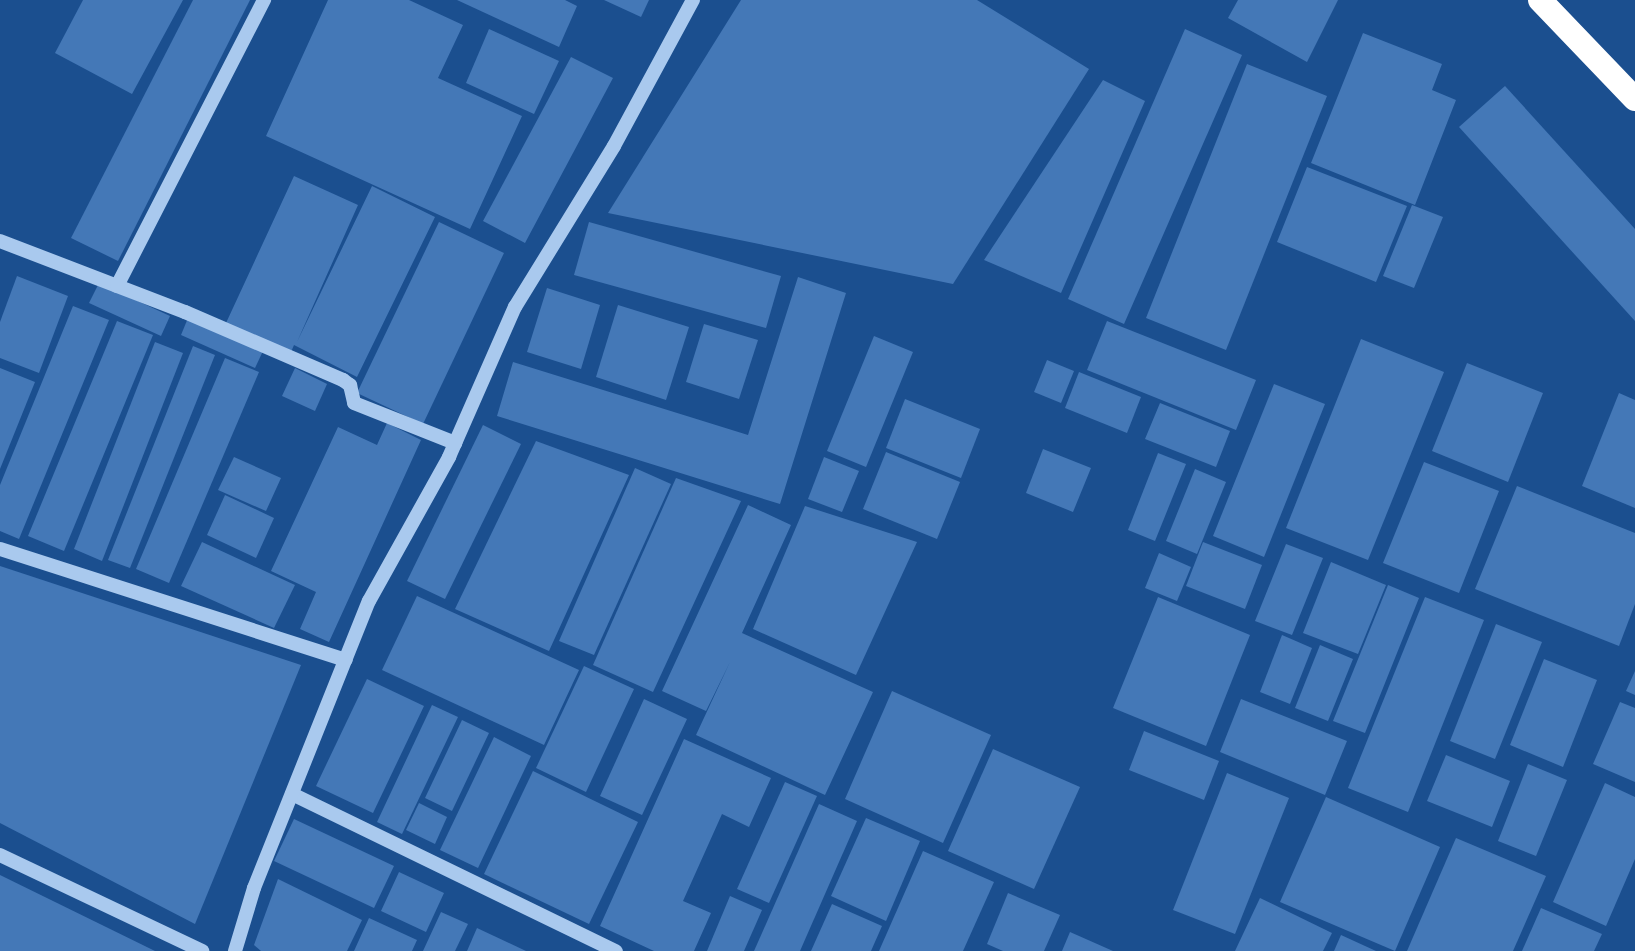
<!DOCTYPE html>
<html>
<head>
<meta charset="utf-8">
<style>
	body { margin:0 }
	#map { position:relative; width:1635px; height:951px; overflow:hidden; background:#1b4f8f; font-family:"IBM Plex Sans",sans-serif }
	div>[style] { position:absolute }
	[style*='--x'] { left:calc(var(--x)*1px); top:calc(var(--y)*1px); width:calc(var(--w)*1px); rotate:calc(var(--a)*1deg) }
	.building>* { inset:0; background:#4478b7 }
	.minor>* { height:14px; margin:-7px; padding:0 7px; transform-origin:7px; border-radius:7px; background:#a9c9ee }
	.highway>* { height:24px; margin:-12px; padding:0 12px; transform-origin:12px; border-radius:12px; background:#fff }
	span { translate:-50% -50%; white-space:nowrap; text-align:center; line-height:1.15; -webkit-text-stroke:6px #1b4f8f; paint-order:stroke }
</style>
</head>
<body>
<div id="map">
	<div class="building">
		<i style="clip-path:polygon(83px 0,183px 0,132px 94px,55px 53px)"></i>
		<i style="clip-path:polygon(193px 0,250px 0,118px 261px,71px 238px)"></i>
		<i style="clip-path:polygon(328px 0,409px 0,463px 25px,438px 78px,522px 116px,470px 229px,266px 136px)"></i>
		<i style="clip-path:polygon(457px 0,565px 0,577px 6px,559px 47px)"></i>
		<i style="clip-path:polygon(604px 0,649px 0,641px 17px)"></i>
		<i style="clip-path:polygon(741px 0,977px 0,1089px 69px,953px 284px,608px 213px)"></i>
		<i style="clip-path:polygon(1238px 0,1338px 0,1307px 62px,1228px 18px)"></i>
		<i style="clip-path:polygon(489px 29px,559px 61px,534px 114px,466px 83px)"></i>
		<i style="clip-path:polygon(1185px 29px,1242px 55px,1124px 324px,1068px 299px)"></i>
		<i style="clip-path:polygon(1363px 33px,1442px 64px,1432px 90px,1456px 100px,1415px 205px,1311px 163px)"></i>
		<i style="clip-path:polygon(571px 57px,613px 78px,525px 243px,483px 221px)"></i>
		<i style="clip-path:polygon(1247px 64px,1327px 96px,1226px 350px,1146px 318px)"></i>
		<i style="clip-path:polygon(1103px 80px,1145px 101px,1061px 293px,984px 260px)"></i>
		<i style="clip-path:polygon(1505px 86px,1635px 229px,1635px 321px,1459px 127px)"></i>
		<i style="clip-path:polygon(1307px 167px,1407px 206px,1376px 282px,1277px 242px)"></i>
		<i style="clip-path:polygon(294px 176px,358px 205px,297px 342px,372px 186px,435px 217px,357px 377px,294px 345px,291px 352px,226px 323px)"></i>
		<i style="clip-path:polygon(1412px 205px,1443px 217px,1414px 288px,1383px 276px)"></i>
		<i style="clip-path:polygon(439px 222px,504px 253px,423px 424px,357px 393px)"></i>
		<i style="clip-path:polygon(589px 222px,781px 276px,766px 328px,574px 275px)"></i>
		<i style="clip-path:polygon(17px 276px,68px 296px,39px 373px,0 358px,0 322px)"></i>
		<i style="clip-path:polygon(798px 277px,846px 293px,780px 504px,497px 416px,513px 362px,748px 435px)"></i>
		<i style="clip-path:polygon(99px 283px,170px 316px,161px 336px,89px 303px)"></i>
		<i style="clip-path:polygon(547px 288px,600px 305px,581px 369px,527px 352px)"></i>
		<i style="clip-path:polygon(618px 305px,689px 327px,666px 400px,596px 377px)"></i>
		<i style="clip-path:polygon(73px 306px,109px 320px,19px 539px,0 531px,0 485px)"></i>
		<i style="clip-path:polygon(188px 318px,263px 351px,255px 368px,181px 335px)"></i>
		<i style="clip-path:polygon(117px 321px,153px 335px,64px 551px,28px 536px)"></i>
		<i style="clip-path:polygon(1107px 321px,1256px 380px,1236px 430px,1087px 370px)"></i>
		<i style="clip-path:polygon(704px 324px,758px 340px,739px 399px,686px 382px)"></i>
		<i style="clip-path:polygon(874px 336px,913px 352px,866px 467px,827px 451px)"></i>
		<i style="clip-path:polygon(1361px 339px,1444px 372px,1368px 560px,1286px 528px)"></i>
		<i style="clip-path:polygon(155px 342px,183px 353px,102px 561px,74px 549px)"></i>
		<i style="clip-path:polygon(193px 346px,215px 355px,130px 568px,108px 560px)"></i>
		<i style="clip-path:polygon(225px 358px,259px 372px,169px 583px,136px 569px)"></i>
		<i style="clip-path:polygon(1047px 360px,1074px 371px,1061px 403px,1034px 392px)"></i>
		<i style="clip-path:polygon(1467px 363px,1543px 393px,1508px 482px,1432px 451px)"></i>
		<i style="clip-path:polygon(0 368px,35px 382px,0 469px)"></i>
		<i style="clip-path:polygon(295px 368px,327px 384px,315px 411px,282px 396px)"></i>
		<i style="clip-path:polygon(1079px 372px,1141px 397px,1127px 433px,1065px 408px)"></i>
		<i style="clip-path:polygon(1274px 384px,1325px 404px,1264px 557px,1213px 536px)"></i>
		<i style="clip-path:polygon(1619px 393px,1635px 400px,1635px 508px,1582px 486px)"></i>
		<i style="clip-path:polygon(905px 399px,980px 429px,961px 478px,886px 448px)"></i>
		<i style="clip-path:polygon(1160px 403px,1230px 431px,1216px 467px,1145px 439px)"></i>
		<i style="clip-path:polygon(387px 423px,421px 440px,329px 642px,300px 629px,316px 592px,271px 571px,338px 427px,377px 445px)"></i>
		<i style="clip-path:polygon(483px 425px,521px 444px,445px 599px,407px 581px)"></i>
		<i style="clip-path:polygon(536px 441px,629px 475px,549px 651px,455px 609px)"></i>
		<i style="clip-path:polygon(1043px 449px,1091px 468px,1073px 512px,1026px 493px)"></i>
		<i style="clip-path:polygon(886px 452px,960px 482px,937px 539px,863px 509px)"></i>
		<i style="clip-path:polygon(1158px 453px,1186px 464px,1155px 541px,1128px 530px)"></i>
		<i style="clip-path:polygon(234px 457px,281px 478px,266px 511px,218px 490px)"></i>
		<i style="clip-path:polygon(824px 457px,859px 471px,842px 512px,808px 499px)"></i>
		<i style="clip-path:polygon(1424px 462px,1499px 491px,1459px 593px,1383px 563px)"></i>
		<i style="clip-path:polygon(635px 468px,671px 484px,594px 655px,559px 641px)"></i>
		<i style="clip-path:polygon(1195px 469px,1226px 482px,1197px 554px,1166px 541px)"></i>
		<i style="clip-path:polygon(676px 478px,741px 501px,653px 692px,593px 665px)"></i>
		<i style="clip-path:polygon(1517px 486px,1635px 533px,1635px 604px,1619px 646px,1475px 589px)"></i>
		<i style="clip-path:polygon(225px 495px,274px 518px,256px 558px,207px 535px)"></i>
		<i style="clip-path:polygon(748px 505px,791px 525px,742px 633px,873px 692px,825px 795px,696px 735px,730px 662px,706px 711px,662px 691px)"></i>
		<i style="clip-path:polygon(805px 506px,917px 542px,856px 675px,753px 629px)"></i>
		<i style="clip-path:polygon(202px 542px,295px 585px,274px 628px,181px 586px)"></i>
		<i style="clip-path:polygon(1203px 542px,1262px 565px,1245px 609px,1186px 586px)"></i>
		<i style="clip-path:polygon(1286px 544px,1323px 558px,1292px 635px,1255px 621px)"></i>
		<i style="clip-path:polygon(1159px 553px,1191px 567px,1177px 601px,1145px 588px)"></i>
		<i style="clip-path:polygon(1331px 562px,1386px 585px,1358px 654px,1303px 633px)"></i>
		<i style="clip-path:polygon(0 566px,301px 665px,195px 924px,0 823px)"></i>
		<i style="clip-path:polygon(1388px 585px,1419px 598px,1365px 733px,1333px 721px)"></i>
		<i style="clip-path:polygon(417px 596px,579px 670px,544px 745px,382px 670px)"></i>
		<i style="clip-path:polygon(1158px 597px,1250px 635px,1206px 746px,1113px 708px)"></i>
		<i style="clip-path:polygon(1425px 597px,1484px 620px,1408px 812px,1348px 788px)"></i>
		<i style="clip-path:polygon(1496px 624px,1542px 642px,1495px 759px,1450px 741px)"></i>
		<i style="clip-path:polygon(1282px 635px,1312px 648px,1290px 704px,1260px 692px)"></i>
		<i style="clip-path:polygon(1320px 645px,1353px 659px,1328px 721px,1295px 708px)"></i>
		<i style="clip-path:polygon(1544px 659px,1597px 680px,1563px 767px,1510px 745px)"></i>
		<i style="clip-path:polygon(584px 666px,634px 689px,586px 792px,536px 768px)"></i>
		<i style="clip-path:polygon(1635px 671px,1635px 695px,1626px 691px)"></i>
		<i style="clip-path:polygon(367px 679px,424px 706px,373px 813px,316px 786px)"></i>
		<i style="clip-path:polygon(892px 691px,991px 735px,943px 843px,845px 799px)"></i>
		<i style="clip-path:polygon(644px 699px,687px 719px,642px 815px,600px 796px)"></i>
		<i style="clip-path:polygon(1241px 699px,1347px 741px,1325px 795px,1220px 752px)"></i>
		<i style="clip-path:polygon(1620px 702px,1635px 708px,1635px 782px,1593px 764px)"></i>
		<i style="clip-path:polygon(432px 705px,458px 717px,402px 834px,377px 822px)"></i>
		<i style="clip-path:polygon(462px 720px,489px 733px,452px 811px,425px 798px)"></i>
		<i style="clip-path:polygon(1144px 731px,1219px 761px,1204px 800px,1129px 770px)"></i>
		<i style="clip-path:polygon(494px 737px,531px 756px,478px 868px,440px 850px)"></i>
		<i style="clip-path:polygon(684px 739px,771px 778px,749px 827px,722px 814px,683px 901px,711px 913px,694px 951px,654px 951px,600px 926px)"></i>
		<i style="clip-path:polygon(993px 749px,1080px 787px,1034px 889px,948px 851px)"></i>
		<i style="clip-path:polygon(1446px 755px,1510px 781px,1492px 827px,1427px 801px)"></i>
		<i style="clip-path:polygon(1528px 764px,1567px 780px,1536px 856px,1498px 841px)"></i>
		<i style="clip-path:polygon(533px 771px,638px 822px,589px 924px,484px 874px)"></i>
		<i style="clip-path:polygon(1227px 773px,1289px 798px,1235px 934px,1173px 910px)"></i>
		<i style="clip-path:polygon(785px 782px,817px 796px,769px 903px,737px 889px)"></i>
		<i style="clip-path:polygon(1605px 783px,1635px 797px,1635px 859px,1606px 926px,1553px 902px)"></i>
		<i style="clip-path:polygon(1326px 797px,1440px 847px,1395px 951px,1280px 902px)"></i>
		<i style="clip-path:polygon(419px 803px,447px 817px,435px 844px,406px 830px)"></i>
		<i style="clip-path:polygon(819px 804px,857px 821px,800px 951px,754px 951px)"></i>
		<i style="clip-path:polygon(866px 818px,920px 841px,886px 921px,831px 896px)"></i>
		<i style="clip-path:polygon(294px 819px,394px 866px,374px 908px,274px 861px)"></i>
		<i style="clip-path:polygon(1456px 838px,1546px 876px,1513px 951px,1407px 951px)"></i>
		<i style="clip-path:polygon(923px 851px,994px 882px,963px 951px,879px 951px)"></i>
		<i style="clip-path:polygon(399px 872px,444px 893px,426px 932px,381px 911px)"></i>
		<i style="clip-path:polygon(0 875px,155px 951px,0 951px)"></i>
		<i style="clip-path:polygon(278px 879px,362px 920px,347px 951px,261px 951px,254px 945px)"></i>
		<i style="clip-path:polygon(1008px 893px,1060px 915px,1044px 951px,1003px 951px,987px 944px)"></i>
		<i style="clip-path:polygon(730px 896px,762px 910px,744px 951px,707px 951px)"></i>
		<i style="clip-path:polygon(1260px 898px,1332px 933px,1323px 951px,1235px 951px)"></i>
		<i style="clip-path:polygon(832px 904px,882px 926px,871px 951px,811px 951px)"></i>
		<i style="clip-path:polygon(1541px 908px,1602px 934px,1594px 951px,1522px 951px)"></i>
		<i style="clip-path:polygon(441px 912px,468px 924px,455px 951px,423px 951px)"></i>
		<i style="clip-path:polygon(369px 918px,417px 940px,412px 951px,354px 951px)"></i>
		<i style="clip-path:polygon(477px 928px,526px 951px,467px 951px)"></i>
		<i style="clip-path:polygon(1070px 932px,1113px 951px,1062px 951px)"></i>
		<i style="clip-path:polygon(1341px 935px,1376px 951px,1334px 951px)"></i>
	</div>
	<div class="minor">
		<i style="--x:0;--y:241;--w:198;--a:21"></i>
		<i style="--x:185;--y:312;--w:172;--a:23.3"></i>
		<i style="--x:343;--y:380;--w:9;--a:36"></i>
		<i style="--x:350;--y:385;--w:18;--a:77"></i>
		<i style="--x:354;--y:403;--w:109;--a:21.6"></i>
		<i style="--x:117;--y:286;--w:322;--a:-62.8"></i>
		<i style="--x:0;--y:549;--w:363;--a:17.8"></i>
		<i style="--x:292;--y:794;--w:360;--a:25.9"></i>
		<i style="--x:0;--y:855;--w:224;--a:25.4"></i>
		<i style="--x:235;--y:951;--w:66;--a:-73.2"></i>
		<i style="--x:254;--y:888;--w:309;--a:-68.2"></i>
		<i style="--x:369;--y:601;--w:165;--a:-60.9"></i>
		<i style="--x:449;--y:457;--w:164;--a:-66.3"></i>
		<i style="--x:515;--y:307;--w:189;--a:-58.4"></i>
		<i style="--x:614;--y:146;--w:166;--a:-61.6"></i>
	</div>
	<div class="highway">
		<i style="--x:1540;--y:0;--w:137;--a:46.2"></i>
	</div>
</div>
</body>
</html>
